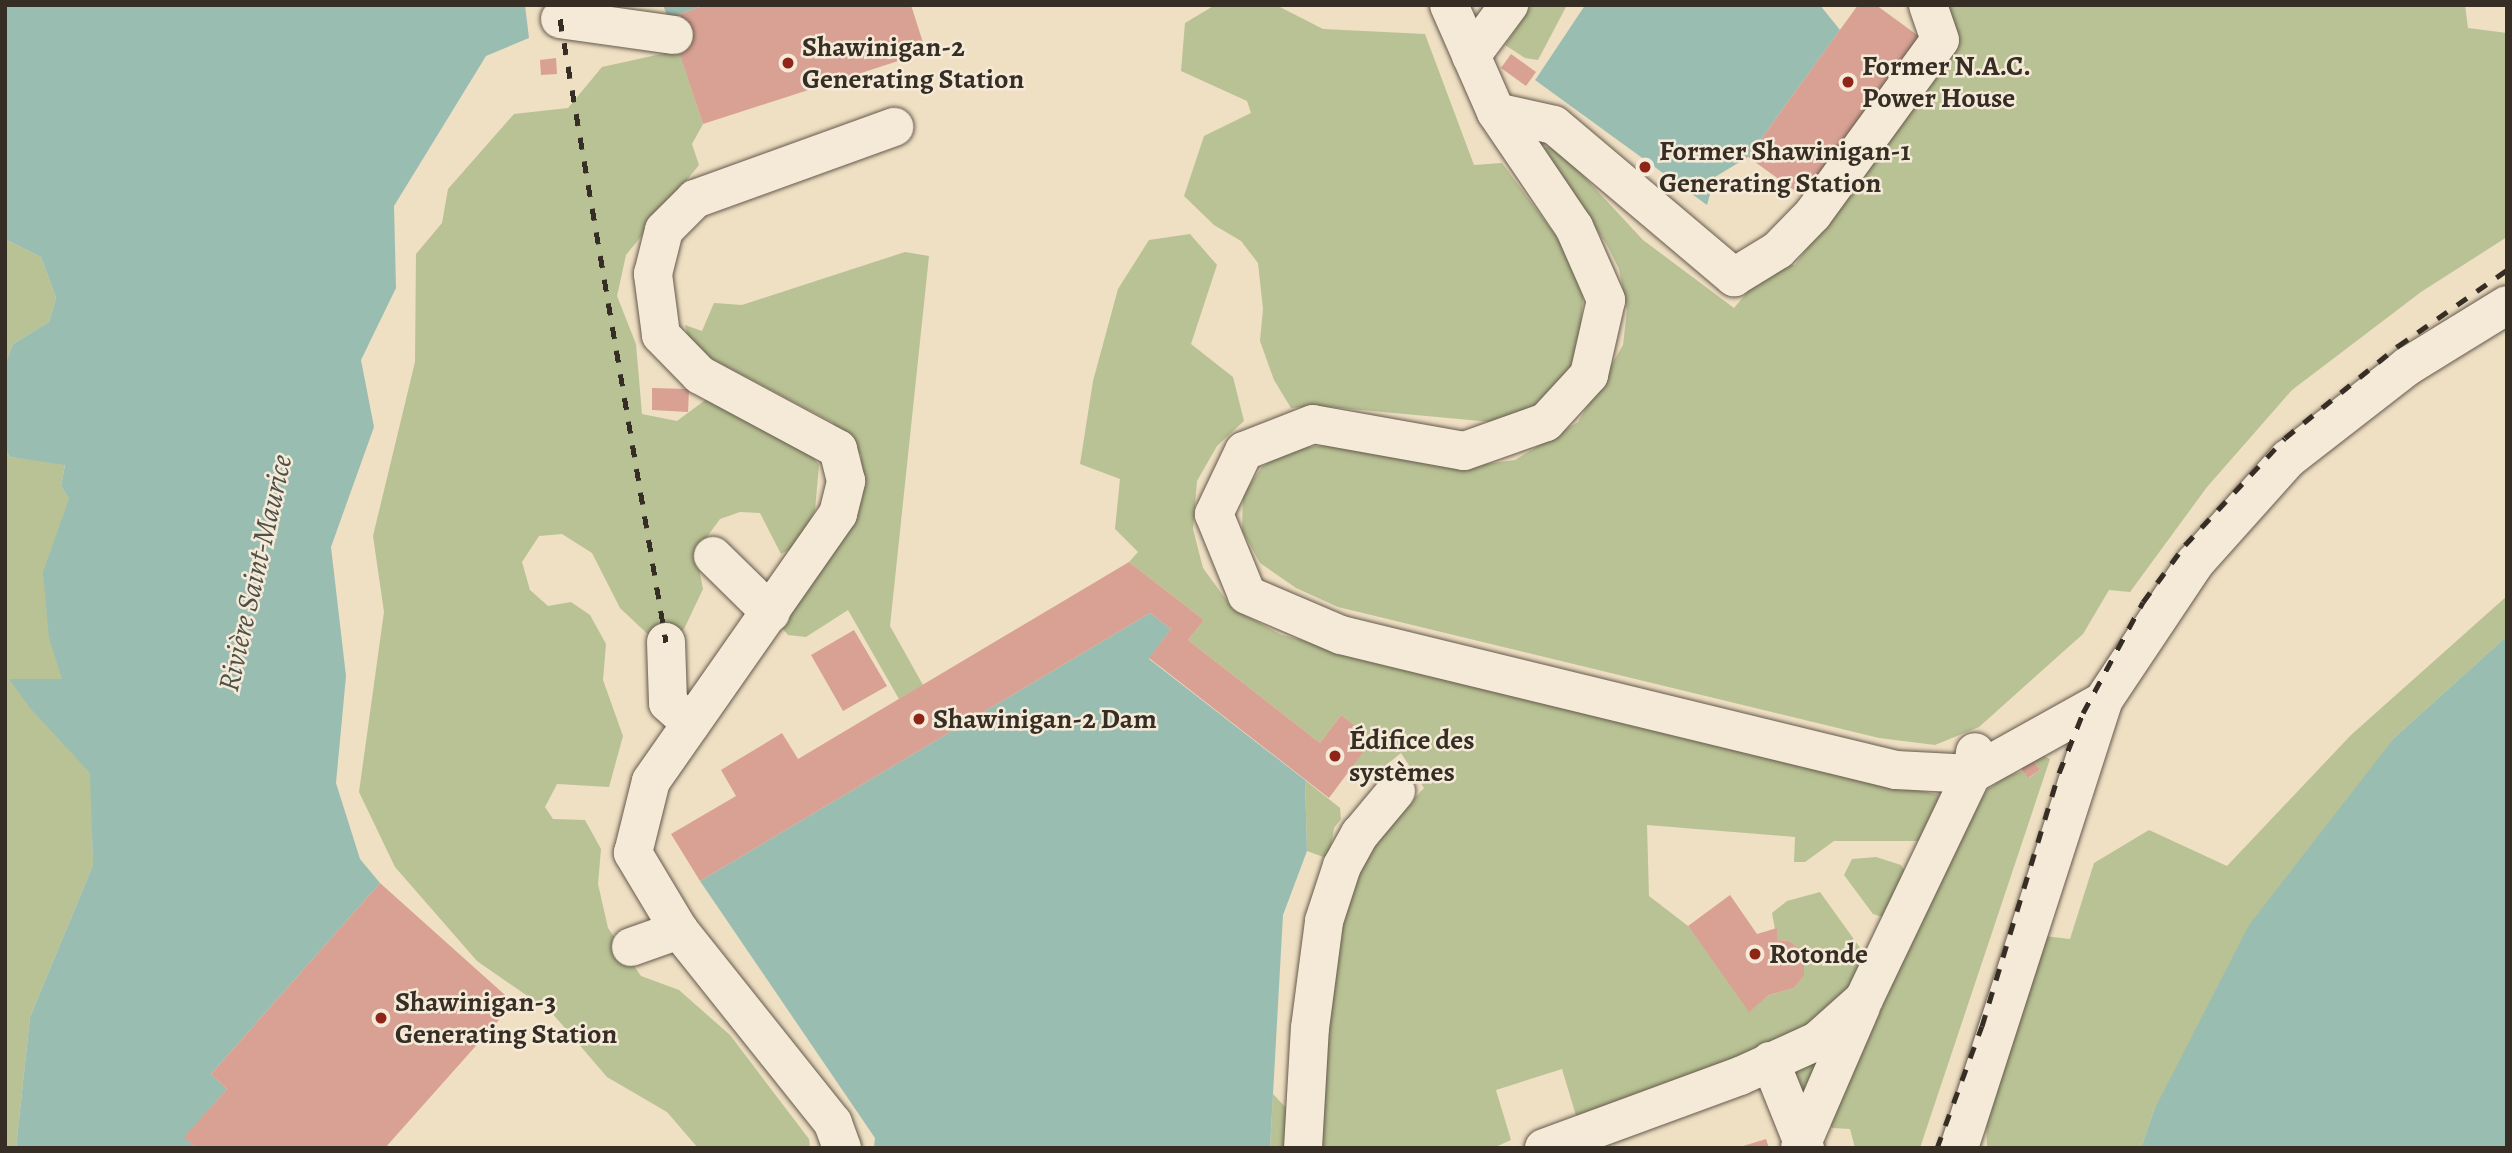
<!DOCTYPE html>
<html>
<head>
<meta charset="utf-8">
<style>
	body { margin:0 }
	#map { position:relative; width:2512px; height:1153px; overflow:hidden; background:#efdfc3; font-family:Alegreya,serif }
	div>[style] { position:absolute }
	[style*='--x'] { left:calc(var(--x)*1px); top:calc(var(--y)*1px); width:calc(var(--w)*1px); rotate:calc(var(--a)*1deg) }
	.green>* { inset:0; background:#b9c294 }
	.water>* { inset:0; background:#9abdb2 }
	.pier>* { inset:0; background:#efdfc3 }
	.building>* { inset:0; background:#d9a194 }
	.roads { filter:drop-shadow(0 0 2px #645a4c) drop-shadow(0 0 2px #645a4c) }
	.minor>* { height:38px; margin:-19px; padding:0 19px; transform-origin:19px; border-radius:19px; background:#f5ead8 }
	.rail>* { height:5px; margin-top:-2.5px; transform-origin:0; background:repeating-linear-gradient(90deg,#362d24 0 12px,transparent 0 24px) }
	.dots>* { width:19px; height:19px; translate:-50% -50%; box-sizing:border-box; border:4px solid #f5ead8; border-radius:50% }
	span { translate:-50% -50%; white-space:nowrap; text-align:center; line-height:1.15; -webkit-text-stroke:5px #f5ead8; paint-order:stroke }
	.poi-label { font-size:28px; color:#362d24; font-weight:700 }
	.left { translate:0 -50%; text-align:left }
	.water-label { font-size:30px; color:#4f5148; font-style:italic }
	.frame { position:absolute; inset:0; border:7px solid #362d24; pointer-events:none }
</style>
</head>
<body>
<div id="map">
	<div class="green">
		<i style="clip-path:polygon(1215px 5px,1276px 5px,1323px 29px,1425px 34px,1474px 165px,1502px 163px,1574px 260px,1584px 288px,1579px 346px,1564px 382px,1544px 404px,1502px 423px,1318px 406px,1291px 408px,1274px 380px,1260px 341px,1263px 309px,1258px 263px,1241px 241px,1214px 225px,1184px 196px,1204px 136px,1251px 113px,1247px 101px,1181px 71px,1185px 23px)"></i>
		<i style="clip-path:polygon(1532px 5px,1567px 5px,1538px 60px,1525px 58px,1505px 45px)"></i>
		<i style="clip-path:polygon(1937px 5px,2465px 5px,2468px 28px,2507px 33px,2507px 237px,2421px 292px,2292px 390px,2207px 487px,2130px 592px,2109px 590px,2083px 634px,1979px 727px,1935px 745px,1879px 738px,1338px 607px,1296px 588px,1260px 563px,1242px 530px,1243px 495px,1262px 467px,1289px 449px,1328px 445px,1463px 467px,1515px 460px,1578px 422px,1623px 345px,1627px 310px,1619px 269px,1607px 245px,1541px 149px,1551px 146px,1563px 154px,1643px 240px,1734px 308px,1764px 272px,1781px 263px,1795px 265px,1950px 50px)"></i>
		<i style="clip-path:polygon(679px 50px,703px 124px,692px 144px,699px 165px,626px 255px,617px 296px,636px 344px,642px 414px,677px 421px,708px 398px,798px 437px,819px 465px,815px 510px,797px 546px,781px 554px,760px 513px,740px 512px,720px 519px,696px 552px,703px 589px,685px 627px,676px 641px,657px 643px,620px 608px,592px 553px,562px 534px,539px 536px,522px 562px,530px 590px,548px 606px,571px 602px,590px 615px,606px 644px,603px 680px,623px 736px,609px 787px,557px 784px,545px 807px,553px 819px,585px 820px,601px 849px,598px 884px,608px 928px,641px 976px,679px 990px,730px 1035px,809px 1139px,810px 1148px,698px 1148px,667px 1112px,607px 1077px,552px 1013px,477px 961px,395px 867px,359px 792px,384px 612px,373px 536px,415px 362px,416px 254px,442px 223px,448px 189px,514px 114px,568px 108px,602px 67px)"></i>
		<i style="clip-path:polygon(1190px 234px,1217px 265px,1191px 344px,1233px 377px,1244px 421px,1217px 446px,1197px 481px,1193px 529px,1203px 568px,1233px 609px,1282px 635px,1939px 795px,1933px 835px,1924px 841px,1834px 841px,1805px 862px,1794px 862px,1795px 837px,1647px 825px,1649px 896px,1688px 926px,1749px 1011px,1769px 995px,1794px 988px,1804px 976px,1800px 949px,1789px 941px,1777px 940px,1772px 913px,1787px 901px,1820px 892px,1868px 959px,1855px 988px,1794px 1039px,1577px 1119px,1562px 1069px,1496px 1090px,1511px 1140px,1493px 1148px,1318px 1148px,1334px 937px,1357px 860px,1424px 788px,1401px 753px,1365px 782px,1350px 769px,1373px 739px,1341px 715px,1320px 743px,1188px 640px,1204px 620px,1129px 562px,1138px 552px,1115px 529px,1120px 479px,1080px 464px,1093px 381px,1118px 289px,1149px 240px)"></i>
		<i style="clip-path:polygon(5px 239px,41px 257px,56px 298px,49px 322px,13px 344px,5px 364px)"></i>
		<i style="clip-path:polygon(905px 252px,929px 256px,890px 626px,923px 685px,899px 699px,848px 610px,806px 637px,788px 635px,782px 628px,783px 620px,825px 566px,862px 500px,861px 455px,832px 422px,691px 348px,685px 325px,702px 331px,714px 303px,742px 305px)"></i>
		<i style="clip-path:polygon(5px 448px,10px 457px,65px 464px,61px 486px,69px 499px,91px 773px,93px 865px,30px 1017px,16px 1148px,5px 1148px)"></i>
		<i style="clip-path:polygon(2507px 596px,2507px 636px,2394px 738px,2154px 1110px,2141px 1148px,1987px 1148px,1986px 1116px,2035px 935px,2070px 939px,2094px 863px,2149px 830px,2227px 866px,2351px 735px)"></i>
		<i style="clip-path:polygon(2040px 754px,2050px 759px,1920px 1148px,1855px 1148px,1850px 1129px,1832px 1128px,1828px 1123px,1973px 810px,1988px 789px,2006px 777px,2023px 771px,2029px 778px,2040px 770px,2032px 759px)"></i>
		<i style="clip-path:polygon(1305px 780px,1340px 808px,1341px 819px,1334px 828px,1329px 859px,1307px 851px)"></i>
		<i style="clip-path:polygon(1876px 857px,1901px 865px,1912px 882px,1893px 920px,1873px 914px,1844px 875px,1852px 859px)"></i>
		<i style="clip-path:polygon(1824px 1051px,1836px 1056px,1800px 1096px,1795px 1072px)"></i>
		<i style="clip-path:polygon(1273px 1094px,1292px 1114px,1290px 1148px,1270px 1148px)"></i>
	</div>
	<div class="water">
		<i style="clip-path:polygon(5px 5px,525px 5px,529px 38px,486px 56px,394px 206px,396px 288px,361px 360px,374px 427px,331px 547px,346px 676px,336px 783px,360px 859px,380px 883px,211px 1074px,227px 1089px,185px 1137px,196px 1148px,16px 1148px,30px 1017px,93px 865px,90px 773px,30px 708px,9px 679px,62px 679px,49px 638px,43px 572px,69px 499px,61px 486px,65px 465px,10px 457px,5px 448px,5px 364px,13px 344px,49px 322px,56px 298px,41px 257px,5px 239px)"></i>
		<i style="clip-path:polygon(663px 5px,706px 5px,668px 18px)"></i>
		<i style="clip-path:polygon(1585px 5px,1820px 5px,1840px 30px,1748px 157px,1715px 177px,1707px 205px,1535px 80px)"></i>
		<i style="clip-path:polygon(1150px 613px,1171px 629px,1149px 659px,1305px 780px,1307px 851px,1283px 915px,1270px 1148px,874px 1148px,875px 1138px,700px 881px)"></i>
		<i style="clip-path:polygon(2507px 636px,2507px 1148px,2141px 1148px,2154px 1110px,2249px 925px,2394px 738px)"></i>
	</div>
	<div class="pier">
		<i style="clip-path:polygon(1581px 5px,1585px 5px,1535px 80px,1537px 72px)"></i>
	</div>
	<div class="building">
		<i style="clip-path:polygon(706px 5px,911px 5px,926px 52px,703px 124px,668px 18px)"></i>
		<i style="clip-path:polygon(1858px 5px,1876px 5px,1924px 40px,1808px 200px,1748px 157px)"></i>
		<i style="clip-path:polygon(1511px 54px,1536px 72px,1526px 86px,1501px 68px)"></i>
		<i style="clip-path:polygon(556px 58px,557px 74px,541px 75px,540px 60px)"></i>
		<i style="clip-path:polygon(652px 388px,689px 389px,688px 412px,652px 410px)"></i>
		<i style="clip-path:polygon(1129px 562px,1204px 620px,1188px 640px,1320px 743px,1341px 715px,1373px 739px,1329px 798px,1149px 658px,1171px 629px,1150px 613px,700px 881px,671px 834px,736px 796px,721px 770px,782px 733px,798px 759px)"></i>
		<i style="clip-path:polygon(854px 630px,887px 686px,843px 711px,811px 655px)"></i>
		<i style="clip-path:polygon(2032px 759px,2040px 770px,2028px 778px,2020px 767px)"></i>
		<i style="clip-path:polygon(380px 883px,514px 1003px,385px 1148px,196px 1148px,184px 1137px,227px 1089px,211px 1074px)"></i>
		<i style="clip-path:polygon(1730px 895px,1757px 934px,1777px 928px,1777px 940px,1789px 941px,1800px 949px,1804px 960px,1804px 976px,1794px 988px,1769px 995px,1749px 1012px,1688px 926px)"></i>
		<i style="clip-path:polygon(1766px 1139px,1769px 1148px,1740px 1148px,1740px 1147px)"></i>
	</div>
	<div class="roads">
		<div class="minor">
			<i style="--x:1449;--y:5;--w:117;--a:66.3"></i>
			<i style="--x:1496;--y:112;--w:139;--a:55.9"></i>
			<i style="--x:1574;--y:227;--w:80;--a:66.3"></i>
			<i style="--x:1606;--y:300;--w:77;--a:102.8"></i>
			<i style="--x:1589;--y:375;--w:64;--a:132.5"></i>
			<i style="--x:1546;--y:422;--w:87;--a:160.5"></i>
			<i style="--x:1464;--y:451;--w:153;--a:-169.9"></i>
			<i style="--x:1313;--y:424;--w:74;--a:158.6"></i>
			<i style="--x:1244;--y:451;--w:70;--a:115.5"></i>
			<i style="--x:1214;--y:514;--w:87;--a:67.8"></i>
			<i style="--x:1247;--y:595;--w:102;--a:23.1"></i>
			<i style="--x:1341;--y:635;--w:571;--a:13.67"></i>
			<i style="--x:1896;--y:770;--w:76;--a:3"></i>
			<i style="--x:1972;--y:774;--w:150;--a:-29.1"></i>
			<i style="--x:560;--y:19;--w:115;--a:8"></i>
			<i style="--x:1471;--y:56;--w:64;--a:-53.3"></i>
			<i style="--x:1496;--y:112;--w:59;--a:12.6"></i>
			<i style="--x:1554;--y:125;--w:236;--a:40.2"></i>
			<i style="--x:1734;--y:277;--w:52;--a:-31.5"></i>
			<i style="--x:1778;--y:250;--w:50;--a:-45.8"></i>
			<i style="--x:1813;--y:214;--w:215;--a:-53.9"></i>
			<i style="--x:1940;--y:40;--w:37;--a:-109"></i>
			<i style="--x:713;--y:556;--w:81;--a:44.5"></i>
			<i style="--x:666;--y:642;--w:61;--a:88.1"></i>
			<i style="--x:668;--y:703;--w:31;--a:42"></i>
			<i style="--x:631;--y:947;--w:51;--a:-19.5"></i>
			<i style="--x:1770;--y:1061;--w:94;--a:68.1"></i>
			<i style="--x:842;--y:1148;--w:27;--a:-110"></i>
			<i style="--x:833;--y:1123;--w:247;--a:-128.6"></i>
			<i style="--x:679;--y:930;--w:90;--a:-120.9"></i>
			<i style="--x:633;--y:853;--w:74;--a:-76"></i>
			<i style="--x:651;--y:781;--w:326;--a:-55"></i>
			<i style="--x:838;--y:514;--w:34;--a:-76"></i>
			<i style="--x:846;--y:481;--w:33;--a:-104"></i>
			<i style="--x:838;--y:449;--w:157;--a:-151.8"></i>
			<i style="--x:700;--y:375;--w:56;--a:-134.3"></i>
			<i style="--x:661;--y:335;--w:62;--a:-97.5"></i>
			<i style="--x:653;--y:274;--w:45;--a:-76"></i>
			<i style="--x:664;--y:230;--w:44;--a:-45"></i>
			<i style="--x:695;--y:199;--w:212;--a:-19.9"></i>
			<i style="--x:1303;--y:1148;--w:120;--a:-86.7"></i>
			<i style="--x:1310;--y:1028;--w:108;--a:-82.5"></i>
			<i style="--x:1324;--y:921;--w:58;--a:-71.9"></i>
			<i style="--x:1342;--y:866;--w:37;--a:-61"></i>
			<i style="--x:1360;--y:834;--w:56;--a:-50.1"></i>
			<i style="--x:1544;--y:1148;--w:209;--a:-20.2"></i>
			<i style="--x:1740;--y:1076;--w:85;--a:-24.4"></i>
			<i style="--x:1817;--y:1041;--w:63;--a:-41.8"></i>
			<i style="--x:1864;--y:999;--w:250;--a:-64.4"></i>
			<i style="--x:1972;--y:774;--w:22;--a:-82"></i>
			<i style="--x:1800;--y:1148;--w:154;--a:-66.6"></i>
			<i style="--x:1959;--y:1148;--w:470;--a:-72.1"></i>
			<i style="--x:2103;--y:701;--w:166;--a:-56.3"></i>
			<i style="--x:2195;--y:563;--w:140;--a:-48.2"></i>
			<i style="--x:2288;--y:459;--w:152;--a:-37.8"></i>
			<i style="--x:2408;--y:366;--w:116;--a:-31.6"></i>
		</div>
	</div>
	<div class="rail">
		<i style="--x:560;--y:19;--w:632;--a:80.34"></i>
		<i style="--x:1937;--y:1148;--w:130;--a:-69.8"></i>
		<i style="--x:1982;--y:1026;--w:264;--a:-73.1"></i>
		<i style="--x:2059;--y:773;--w:65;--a:-68.2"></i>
		<i style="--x:2083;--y:713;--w:126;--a:-61.6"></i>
		<i style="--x:2143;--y:602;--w:71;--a:-53.6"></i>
		<i style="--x:2185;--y:545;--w:146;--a:-46.9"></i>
		<i style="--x:2285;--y:438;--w:146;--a:-39.2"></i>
		<i style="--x:2398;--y:346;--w:133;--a:-34.9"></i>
	</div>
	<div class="dots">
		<i style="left:788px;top:63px;background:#8f2418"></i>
		<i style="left:1848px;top:82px;background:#8f2418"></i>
		<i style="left:1645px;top:167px;background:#8f2418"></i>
		<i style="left:919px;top:719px;background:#8f2418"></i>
		<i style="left:1335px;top:756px;background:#8f2418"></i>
		<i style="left:1755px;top:954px;background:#8f2418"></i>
		<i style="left:381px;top:1018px;background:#8f2418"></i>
	</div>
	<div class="poi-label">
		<span class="left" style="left:802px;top:63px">Shawinigan-2<br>Generating Station</span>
		<span class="left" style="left:1862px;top:82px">Former N.A.C.<br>Power House</span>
		<span class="left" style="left:1659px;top:167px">Former Shawinigan-1<br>Generating Station</span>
		<span class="left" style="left:933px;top:719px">Shawinigan-2 Dam</span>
		<span class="left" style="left:1349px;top:756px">Édifice des<br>systèmes</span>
		<span class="left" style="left:1769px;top:954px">Rotonde</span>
		<span class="left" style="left:395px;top:1018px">Shawinigan-3<br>Generating Station</span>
	</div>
	<div class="water-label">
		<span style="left:255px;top:573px;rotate:-77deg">Rivière Saint-Maurice</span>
	</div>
	<div class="frame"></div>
</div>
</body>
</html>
